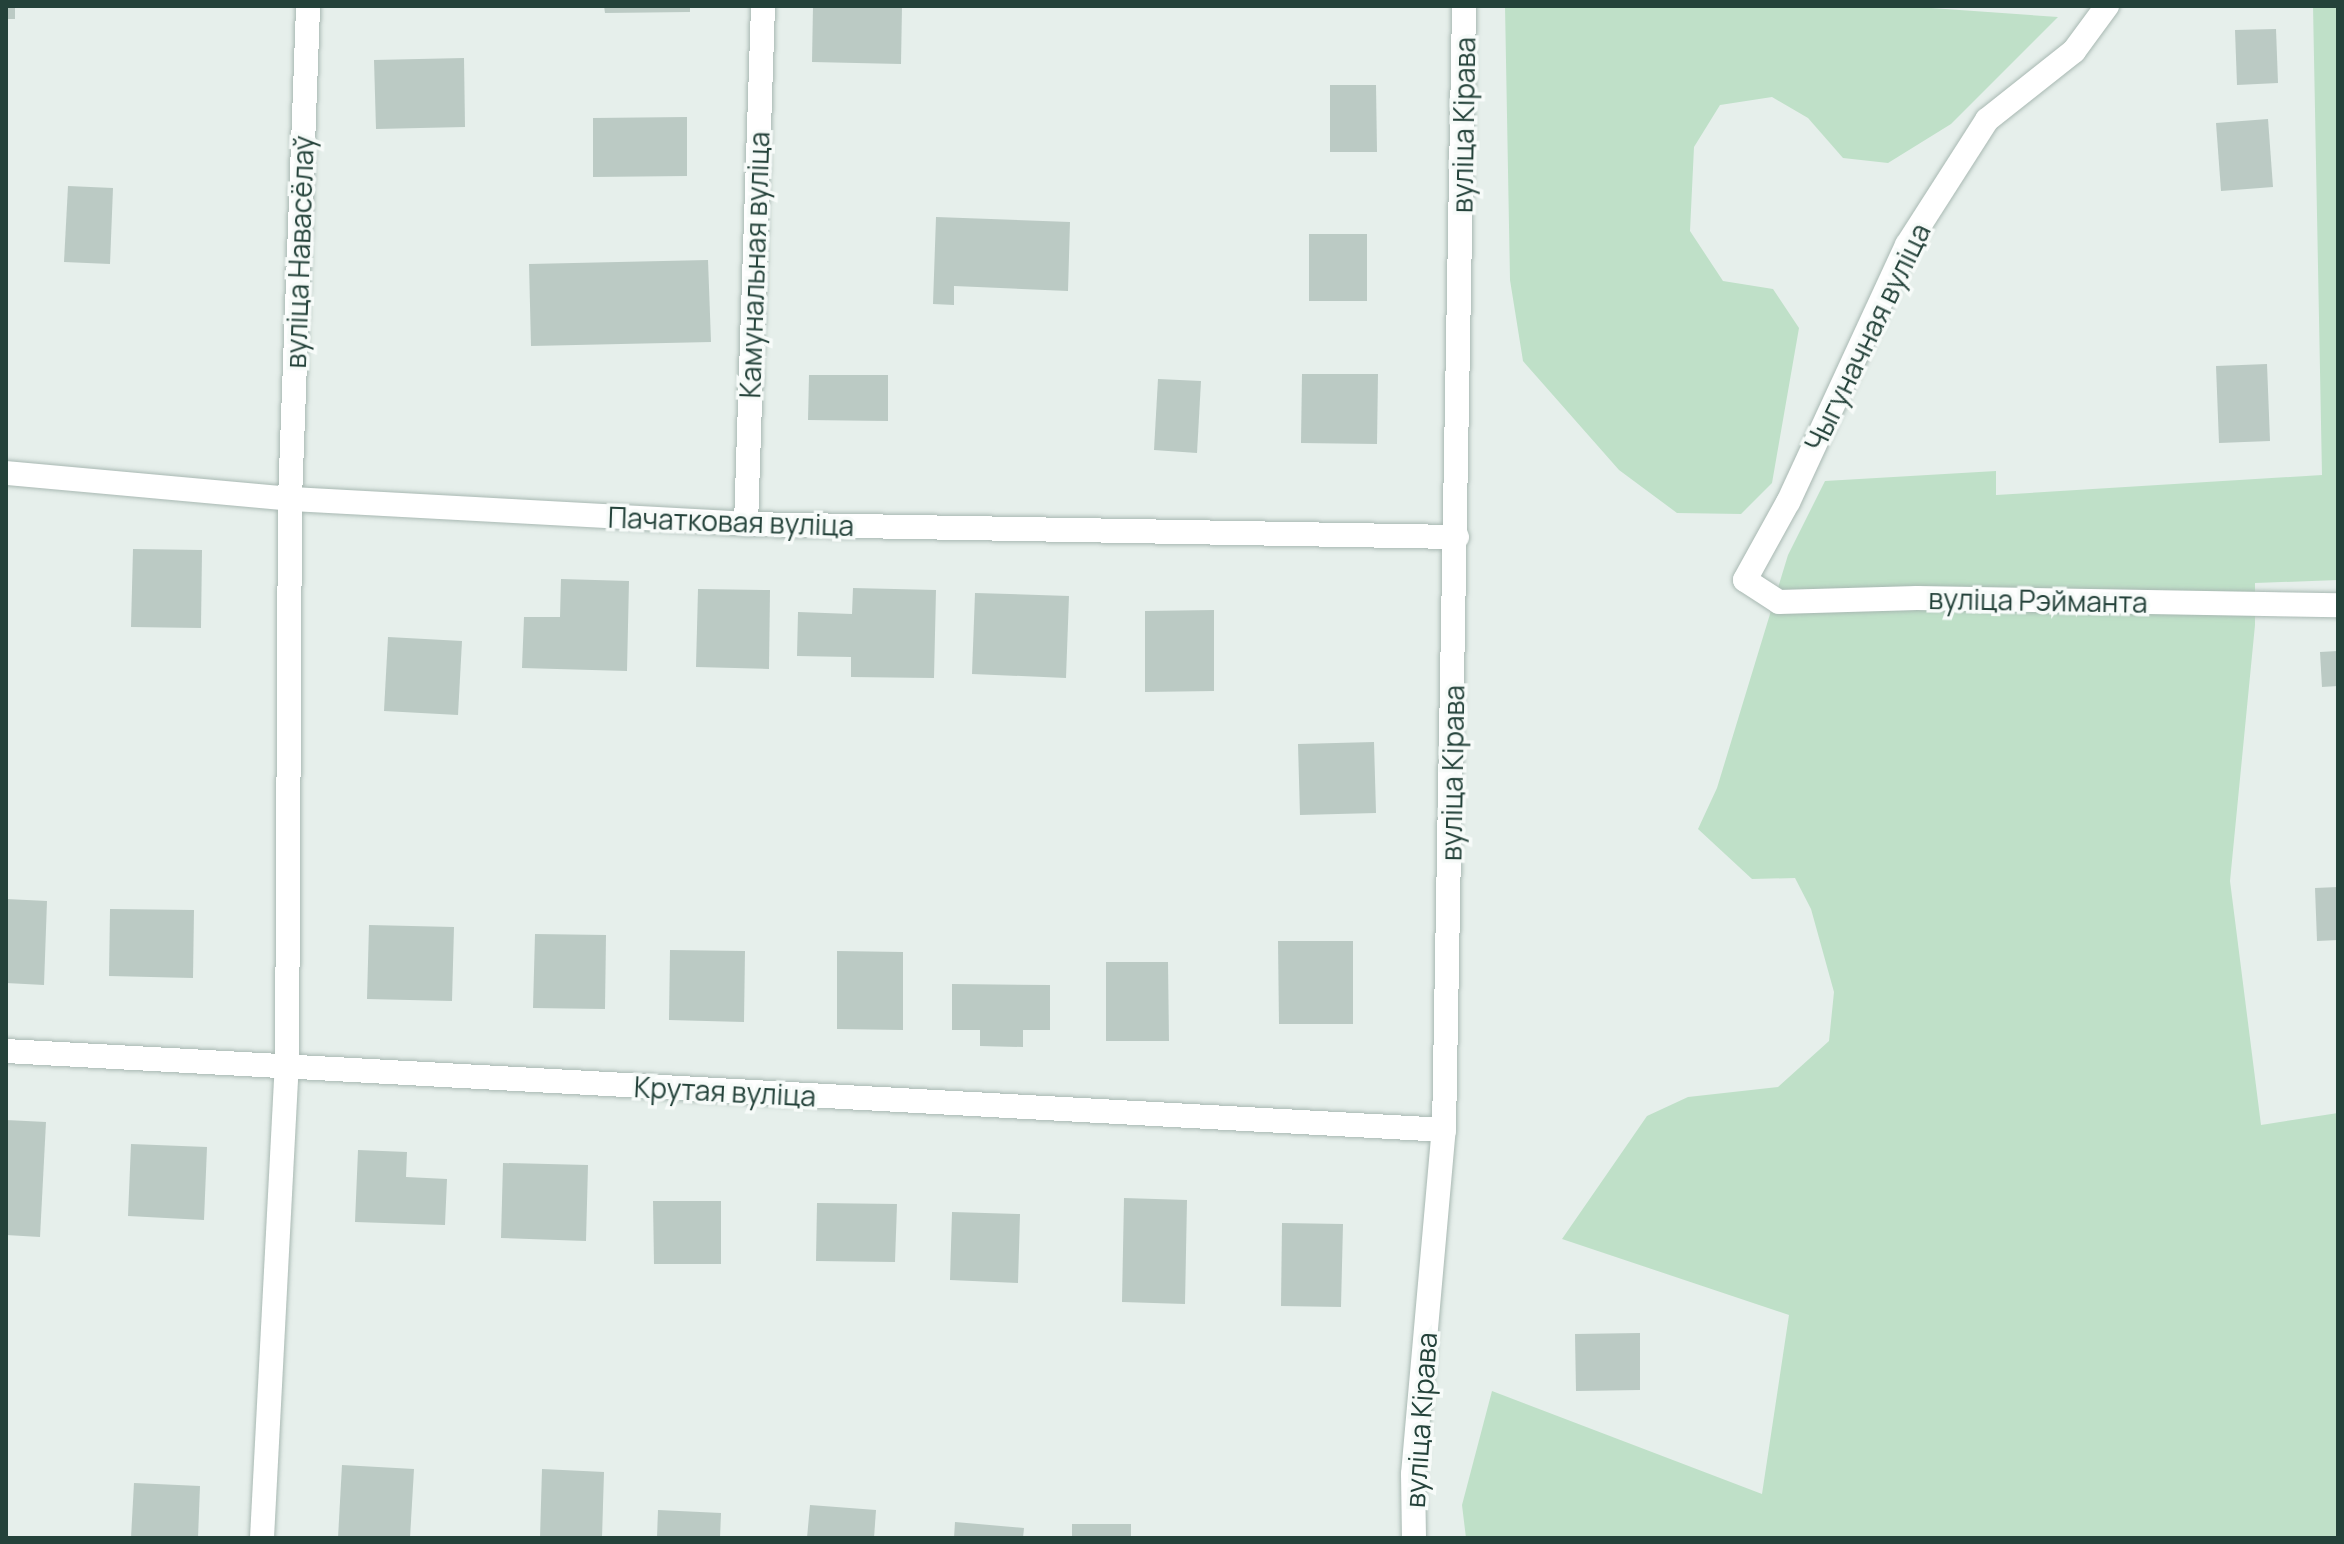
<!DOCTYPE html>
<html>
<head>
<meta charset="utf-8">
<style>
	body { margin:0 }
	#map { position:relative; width:2344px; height:1544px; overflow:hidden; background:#e6efeb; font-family:Manrope,sans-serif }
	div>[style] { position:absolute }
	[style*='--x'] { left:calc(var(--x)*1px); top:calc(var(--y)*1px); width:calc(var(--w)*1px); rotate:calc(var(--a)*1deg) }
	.green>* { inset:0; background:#bfe0c8 }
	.building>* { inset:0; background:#bbcac4 }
	.roads { filter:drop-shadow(0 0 2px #a8b8b2) drop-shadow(0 0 2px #a8b8b2) }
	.street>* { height:24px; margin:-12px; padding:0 12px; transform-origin:12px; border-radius:12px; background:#fff }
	span { translate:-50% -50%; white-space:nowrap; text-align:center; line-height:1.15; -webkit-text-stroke:7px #f7fbf9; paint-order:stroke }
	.street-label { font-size:28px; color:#24423a }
	.frame { position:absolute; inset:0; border:8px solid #24423a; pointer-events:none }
</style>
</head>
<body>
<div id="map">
	<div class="green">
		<i style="clip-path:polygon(1505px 6px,1903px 6px,2058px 17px,1951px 124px,1888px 163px,1843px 158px,1808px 118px,1772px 97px,1720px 105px,1694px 147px,1690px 231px,1723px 281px,1773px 289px,1799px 328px,1772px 483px,1741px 514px,1677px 513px,1619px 470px,1523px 361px,1510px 280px)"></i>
		<i style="clip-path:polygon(2313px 6px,2338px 6px,2338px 580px,2255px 583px,2255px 625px,2230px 881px,2261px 1125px,2338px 1113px,2338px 1538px,1466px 1538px,1462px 1505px,1492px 1391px,1762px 1494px,1789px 1315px,1562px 1239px,1647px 1116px,1688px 1097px,1778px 1087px,1829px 1041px,1834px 992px,1811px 909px,1795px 878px,1752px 879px,1698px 829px,1717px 788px,1788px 555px,1825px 481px,1996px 471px,1996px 495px,2322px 475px)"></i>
	</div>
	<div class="building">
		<i style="clip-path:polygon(6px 6px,15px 6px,15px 19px,6px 19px)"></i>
		<i style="clip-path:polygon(604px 6px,690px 6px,690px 12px,605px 13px)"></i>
		<i style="clip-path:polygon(813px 6px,902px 6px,901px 64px,812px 62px)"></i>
		<i style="clip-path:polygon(2276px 29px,2278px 83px,2237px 85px,2235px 30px)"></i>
		<i style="clip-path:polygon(464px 58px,465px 127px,376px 129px,374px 60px)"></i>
		<i style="clip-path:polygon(1330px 85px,1376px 85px,1377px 152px,1330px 152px)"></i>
		<i style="clip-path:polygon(687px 117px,687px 176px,593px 177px,593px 118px)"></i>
		<i style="clip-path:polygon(2268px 119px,2273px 187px,2221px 191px,2216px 123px)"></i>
		<i style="clip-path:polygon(68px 186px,113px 188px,110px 264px,64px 262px)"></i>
		<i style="clip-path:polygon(936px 217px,1070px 222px,1068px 291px,954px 286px,954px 305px,933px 304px)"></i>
		<i style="clip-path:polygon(1309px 234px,1367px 234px,1367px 301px,1309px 301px)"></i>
		<i style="clip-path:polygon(708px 260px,711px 342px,531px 346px,529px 264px)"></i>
		<i style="clip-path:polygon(2267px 364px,2270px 441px,2219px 443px,2216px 366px)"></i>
		<i style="clip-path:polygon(1302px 374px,1378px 374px,1377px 444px,1301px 443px)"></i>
		<i style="clip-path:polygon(809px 375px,888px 375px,888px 421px,808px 420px)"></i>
		<i style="clip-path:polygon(1158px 379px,1201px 381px,1197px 453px,1154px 450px)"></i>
		<i style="clip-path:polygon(133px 549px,202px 550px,201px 628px,131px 627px)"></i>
		<i style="clip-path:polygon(561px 579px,629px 581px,627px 671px,522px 668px,524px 617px,560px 617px)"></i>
		<i style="clip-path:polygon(853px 588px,936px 590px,934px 678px,851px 677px,851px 657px,797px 656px,798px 612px,852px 614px)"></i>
		<i style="clip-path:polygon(698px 589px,770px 590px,769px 669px,696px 667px)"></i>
		<i style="clip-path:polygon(975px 593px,1069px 596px,1066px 678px,972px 674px)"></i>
		<i style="clip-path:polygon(1214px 610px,1214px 691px,1145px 692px,1145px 611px)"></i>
		<i style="clip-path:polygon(388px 637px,462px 641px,458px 715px,384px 711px)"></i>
		<i style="clip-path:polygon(2338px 651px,2338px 686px,2322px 687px,2320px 652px)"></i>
		<i style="clip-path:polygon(1374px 742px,1376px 813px,1300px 815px,1298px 744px)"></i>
		<i style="clip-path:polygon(2338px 887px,2338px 940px,2317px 941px,2315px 888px)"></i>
		<i style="clip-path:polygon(6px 899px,47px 901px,44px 985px,6px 983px)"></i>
		<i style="clip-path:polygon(110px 909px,194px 910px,193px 978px,109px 976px)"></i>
		<i style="clip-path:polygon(369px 925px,454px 927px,452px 1001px,367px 999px)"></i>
		<i style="clip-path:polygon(535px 934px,606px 935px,605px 1009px,533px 1008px)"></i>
		<i style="clip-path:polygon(1278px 941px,1353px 941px,1353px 1024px,1279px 1024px)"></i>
		<i style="clip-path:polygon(670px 950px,745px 951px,744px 1022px,669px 1020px)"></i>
		<i style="clip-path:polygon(837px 951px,903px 952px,903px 1030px,837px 1029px)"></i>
		<i style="clip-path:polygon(1106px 962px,1168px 962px,1169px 1041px,1106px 1041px)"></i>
		<i style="clip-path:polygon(952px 984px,1050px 985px,1050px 1030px,1023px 1030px,1023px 1047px,980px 1046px,980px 1030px,952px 1030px)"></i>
		<i style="clip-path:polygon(6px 1120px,46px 1122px,40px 1237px,6px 1235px)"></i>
		<i style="clip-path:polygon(131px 1144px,207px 1147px,204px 1220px,128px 1216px)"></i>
		<i style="clip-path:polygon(358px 1150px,407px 1152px,406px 1177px,447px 1179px,445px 1225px,355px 1222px)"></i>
		<i style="clip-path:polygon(503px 1163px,588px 1165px,586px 1241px,501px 1238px)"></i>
		<i style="clip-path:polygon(1124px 1198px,1187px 1200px,1185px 1304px,1122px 1302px)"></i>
		<i style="clip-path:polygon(653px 1201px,721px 1201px,721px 1264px,654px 1264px)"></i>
		<i style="clip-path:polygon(817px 1203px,897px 1204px,895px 1262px,816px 1261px)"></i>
		<i style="clip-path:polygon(952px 1212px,1020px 1214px,1018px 1283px,950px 1280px)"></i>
		<i style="clip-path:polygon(1282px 1223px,1343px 1224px,1341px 1307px,1281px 1306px)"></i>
		<i style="clip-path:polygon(1640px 1333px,1640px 1390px,1576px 1391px,1575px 1334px)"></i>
		<i style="clip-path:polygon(342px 1465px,414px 1469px,410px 1538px,338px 1538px)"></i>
		<i style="clip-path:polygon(542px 1469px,604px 1472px,602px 1538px,540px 1538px)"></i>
		<i style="clip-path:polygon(134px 1483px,200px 1486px,198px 1538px,131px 1538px)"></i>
		<i style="clip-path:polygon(810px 1505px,876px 1510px,874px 1538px,807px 1538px)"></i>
		<i style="clip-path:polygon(658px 1510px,721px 1513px,720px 1538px,657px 1538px)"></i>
		<i style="clip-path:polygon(955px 1522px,1024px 1528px,1023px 1538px,954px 1538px)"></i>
		<i style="clip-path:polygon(1072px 1524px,1131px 1524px,1131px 1538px,1072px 1538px)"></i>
	</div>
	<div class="roads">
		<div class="street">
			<i style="--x:2107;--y:6;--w:56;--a:126.3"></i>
			<i style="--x:2074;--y:51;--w:111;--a:141.6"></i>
			<i style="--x:1987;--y:120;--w:148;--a:122.6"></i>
			<i style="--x:1907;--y:245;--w:283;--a:114.8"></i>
			<i style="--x:1788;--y:502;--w:89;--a:118.9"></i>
			<i style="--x:1745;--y:580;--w:40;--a:32.9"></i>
			<i style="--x:1779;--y:602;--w:138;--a:-1.7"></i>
			<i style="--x:1917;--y:598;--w:421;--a:1"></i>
			<i style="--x:6;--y:473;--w:285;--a:5.2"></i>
			<i style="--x:290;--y:499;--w:457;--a:3.1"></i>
			<i style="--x:746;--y:524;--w:711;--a:1.05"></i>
			<i style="--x:746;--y:524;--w:518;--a:-88.12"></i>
			<i style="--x:6;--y:1051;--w:1440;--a:3.14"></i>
			<i style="--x:262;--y:1538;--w:472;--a:-87"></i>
			<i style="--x:287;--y:1067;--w:568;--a:-89.7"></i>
			<i style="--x:290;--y:499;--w:493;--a:-87.9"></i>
			<i style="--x:1414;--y:1538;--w:64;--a:-90.9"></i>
			<i style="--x:1413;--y:1474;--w:345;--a:-84.9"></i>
			<i style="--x:1444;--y:1130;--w:1124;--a:-88.98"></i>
		</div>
	</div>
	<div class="street-label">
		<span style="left:1463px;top:125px;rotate:-89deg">вуліца Кірава</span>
		<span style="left:299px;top:252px;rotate:-88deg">вуліца Навасёлаў</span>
		<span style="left:754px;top:265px;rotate:-88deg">Камунальная вуліца</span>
		<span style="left:1867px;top:337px;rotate:-64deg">Чыгуначная вуліца</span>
		<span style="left:731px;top:521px;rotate:2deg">Пачатковая вуліца</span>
		<span style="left:2038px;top:600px;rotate:1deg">вуліца Рэйманта</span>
		<span style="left:1452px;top:773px;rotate:-89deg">вуліца Кірава</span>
		<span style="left:725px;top:1091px;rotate:3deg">Крутая вуліца</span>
		<span style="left:1420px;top:1420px;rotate:-86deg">вуліца Кірава</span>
	</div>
	<div class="frame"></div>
</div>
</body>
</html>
